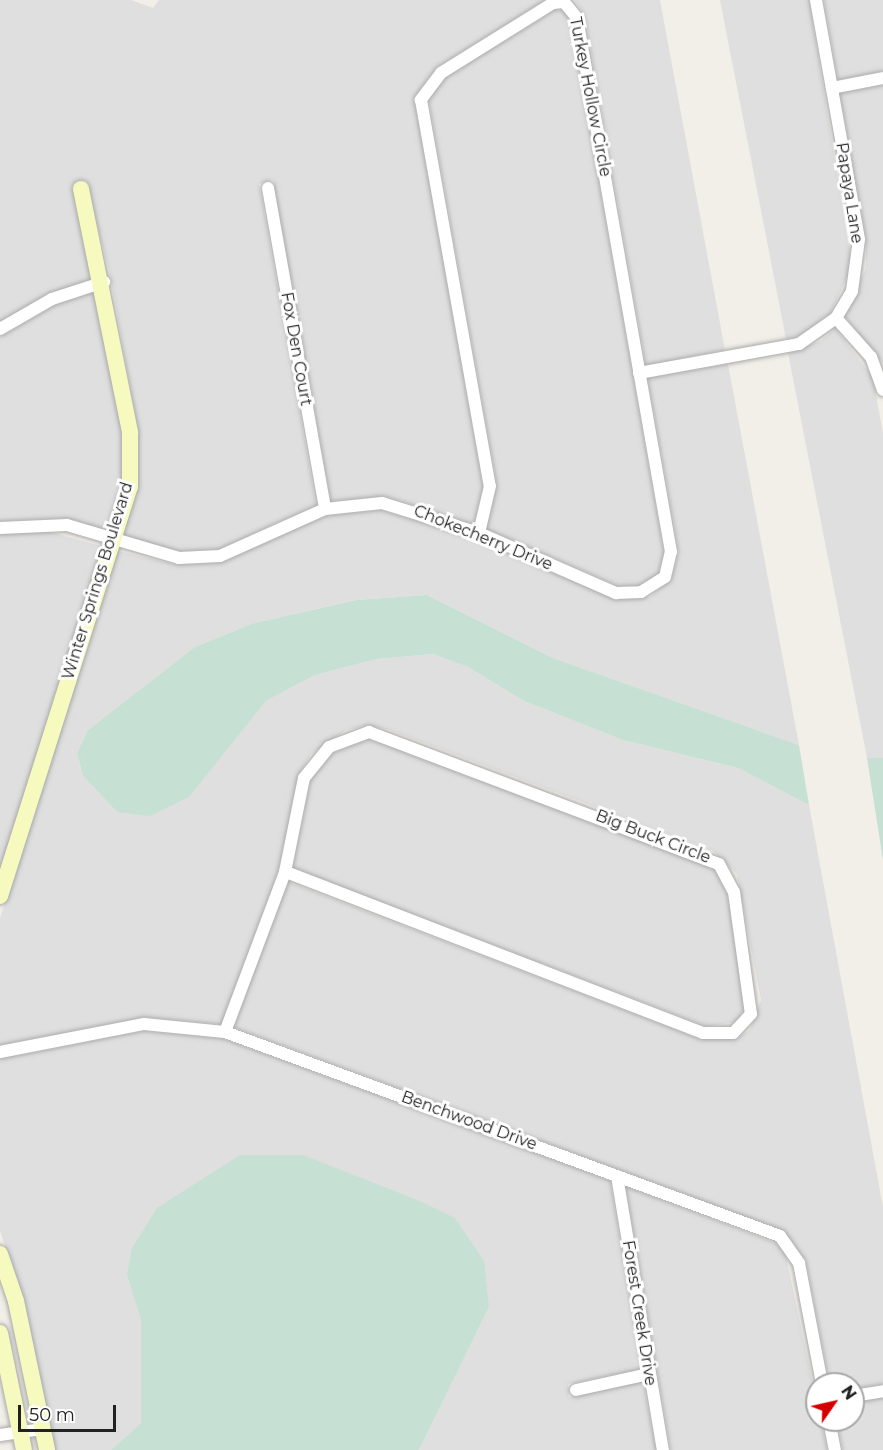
<!DOCTYPE html>
<html>
<head>
<meta charset="utf-8">
<style>
	body { margin:0 }
	#map { position:relative; width:883px; height:1450px; overflow:hidden; background:#f2efe9; font-family:Montserrat,sans-serif }
	div>[style] { position:absolute }
	[style*='--x'] { left:calc(var(--x)*1px); top:calc(var(--y)*1px); width:calc(var(--w)*1px); rotate:calc(var(--a)*1deg) }
	.residential>* { inset:0; background:#e0dfdf }
	.wetland>* { inset:0; background:#c6e0d4 }
	.roads { filter:drop-shadow(0 0 2px #a9a9a9) drop-shadow(0 0 2px #a9a9a9) }
	.street>* { height:12px; margin:-6px; padding:0 6px; transform-origin:6px; border-radius:6px; background:#fff }
	.secondary>* { height:16px; margin:-8px; padding:0 8px; transform-origin:8px; border-radius:8px; background:#f7fabf }
	span { translate:-50% -50%; white-space:nowrap; text-align:center; line-height:1.15; -webkit-text-stroke:6px #fff; paint-order:stroke }
	.street-label { font-size:16px; color:#222 }
	.north { position:absolute; left:805px; top:1372px; width:60px; height:60px; box-sizing:border-box; background:#fff; border:2px solid #a7a7a7; border-radius:50%; rotate:56deg; font-size:16px; font-weight:700; line-height:24px; text-align:center; color:#222 }
	.north::after { content:''; display:block; margin:auto; width:21px; height:27px; background:#d40000; clip-path:polygon(50% 0,100% 100%,50% 72%,0 100%) }
	.scale { position:absolute; left:18px; top:1405px; width:98px; height:27px; box-sizing:border-box; border:3px solid #222; border-top:0; padding-left:8px; font-size:18px; line-height:21px; white-space:nowrap; color:#222; -webkit-text-stroke:4px #fff; paint-order:stroke }
</style>
</head>
<body>
<div id="map">
	<div class="residential">
		<i style="clip-path:polygon(0 0,131px 0,153px 8px,159px 0,545px 0,437px 67px,414px 98px,483px 487px,474px 524px,385px 496px,331px 501px,273px 180px,259px 184px,316px 505px,219px 549px,181px 551px,122px 538px,138px 430px,110px 274px,86px 180px,72px 185px,95px 278px,49px 293px,0 322px)"></i>
		<i style="clip-path:polygon(575px 0,660px 0,725px 350px,646px 365px,585px 16px)"></i>
		<i style="clip-path:polygon(720px 0,809px 0,852px 267px,830px 314px,797px 337px,786px 339px)"></i>
		<i style="clip-path:polygon(824px 0,883px 0,883px 71px,838px 80px)"></i>
		<i style="clip-path:polygon(555px 10px,567px 12px,570px 20px,664px 553px,659px 573px,639px 586px,619px 586px,487px 529px,497px 484px,429px 100px,445px 78px)"></i>
		<i style="clip-path:polygon(883px 85px,883px 364px,845px 316px,866px 268px,866px 238px,840px 93px)"></i>
		<i style="clip-path:polygon(98px 291px,123px 433px,122px 486px,109px 533px,68px 518px,0 521px,0 337px,55px 305px)"></i>
		<i style="clip-path:polygon(835px 328px,873px 378px,883px 433px,883px 758px,867px 758px,788px 353px,821px 341px)"></i>
		<i style="clip-path:polygon(728px 364px,799px 745px,553px 658px,427px 595px,355px 600px,251px 624px,195px 647px,88px 730px,77px 753px,83px 776px,117px 812px,189px 796px,266px 701px,315px 675px,377px 659px,433px 654px,468px 667px,524px 701px,623px 740px,738px 768px,809px 805px,883px 1207px,883px 1384px,853px 1389px,853px 1384px,830px 1384px,806px 1261px,783px 1230px,234px 1027px,288px 882px,700px 1039px,736px 1039px,750px 1030px,761px 1000px,737px 874px,713px 851px,390px 730px,368px 725px,346px 730px,311px 754px,298px 775px,278px 871px,221px 1024px,144px 1017px,0 1045px,0 918px,118px 551px,177px 565px,220px 563px,326px 516px,381px 510px,476px 540px,613px 599px,650px 597px,671px 579px,679px 552px,648px 378px)"></i>
		<i style="clip-path:polygon(39px 529px,105px 547px,0 873px,0 535px)"></i>
		<i style="clip-path:polygon(368px 739px,714px 869px,727px 894px,746px 1003px,738px 1022px,706px 1026px,293px 868px,311px 779px,333px 753px)"></i>
		<i style="clip-path:polygon(144px 1031px,223px 1039px,610px 1181px,641px 1369px,568px 1384px,569px 1397px,643px 1382px,656px 1450px,419px 1450px,489px 1307px,455px 1218px,347px 1175px,127px 1275px,141px 1321px,141px 1423px,111px 1450px,54px 1450px,24px 1299px,0 1231px,0 1059px)"></i>
		<i style="clip-path:polygon(626px 1187px,775px 1243px,785px 1252px,827px 1450px,671px 1450px)"></i>
		<i style="clip-path:polygon(883px 1398px,883px 1450px,843px 1450px,837px 1420px,853px 1420px,853px 1403px)"></i>
	</div>
	<div class="wetland">
		<i style="clip-path:polygon(427px 595px,553px 658px,799px 745px,809px 805px,738px 768px,623px 740px,524px 701px,468px 667px,433px 654px,377px 659px,315px 675px,266px 701px,189px 797px,150px 816px,117px 812px,83px 776px,77px 753px,88px 730px,195px 647px,251px 624px,356px 600px)"></i>
		<i style="clip-path:polygon(867px 758px,883px 758px,883px 860px)"></i>
		<i style="clip-path:polygon(240px 1155px,303px 1155px,420px 1201px,455px 1218px,484px 1261px,489px 1307px,419px 1450px,111px 1450px,141px 1423px,141px 1321px,127px 1275px,132px 1248px,157px 1208px)"></i>
	</div>
	<div class="roads">
		<div class="street">
			<i style="--x:832;--y:88;--w:52;--a:-11.1"></i>
			<i style="--x:268;--y:188;--w:326;--a:79.9"></i>
			<i style="--x:836;--y:318;--w:52;--a:48.1"></i>
			<i style="--x:871;--y:357;--w:35;--a:70"></i>
			<i style="--x:0;--y:329;--w:60;--a:-30"></i>
			<i style="--x:52;--y:299;--w:55;--a:-18.1"></i>
			<i style="--x:639;--y:373;--w:163;--a:-10.3"></i>
			<i style="--x:799;--y:344;--w:45;--a:-35.1"></i>
			<i style="--x:836;--y:318;--w:31;--a:-59"></i>
			<i style="--x:852;--y:291;--w:52;--a:-82.3"></i>
			<i style="--x:859;--y:239;--w:243;--a:-100.2"></i>
			<i style="--x:0;--y:528;--w:67;--a:-2.6"></i>
			<i style="--x:67;--y:525;--w:117;--a:16.4"></i>
			<i style="--x:179;--y:558;--w:41;--a:-2.8"></i>
			<i style="--x:220;--y:556;--w:115;--a:-24.1"></i>
			<i style="--x:325;--y:509;--w:57;--a:-6"></i>
			<i style="--x:382;--y:503;--w:102;--a:17.2"></i>
			<i style="--x:479;--y:533;--w:150;--a:23.7"></i>
			<i style="--x:616;--y:593;--w:25;--a:-2"></i>
			<i style="--x:641;--y:592;--w:28;--a:-32"></i>
			<i style="--x:665;--y:577;--w:26;--a:-77"></i>
			<i style="--x:671;--y:552;--w:542;--a:-99.98"></i>
			<i style="--x:577;--y:18;--w:21;--a:-129"></i>
			<i style="--x:564;--y:2;--w:11;--a:175"></i>
			<i style="--x:553;--y:3;--w:132;--a:148"></i>
			<i style="--x:441;--y:73;--w:34;--a:127"></i>
			<i style="--x:421;--y:100;--w:392;--a:79.9"></i>
			<i style="--x:490;--y:486;--w:48;--a:103.2"></i>
			<i style="--x:225;--y:1032;--w:171;--a:-69.4"></i>
			<i style="--x:285;--y:872;--w:96;--a:-78.6"></i>
			<i style="--x:304;--y:778;--w:40;--a:-51"></i>
			<i style="--x:329;--y:747;--w:43;--a:-20.6"></i>
			<i style="--x:369;--y:732;--w:374;--a:20.7"></i>
			<i style="--x:719;--y:864;--w:32;--a:62"></i>
			<i style="--x:734;--y:892;--w:123;--a:82.1"></i>
			<i style="--x:751;--y:1014;--w:26;--a:133"></i>
			<i style="--x:733;--y:1033;--w:30;--a:180"></i>
			<i style="--x:703;--y:1033;--w:448;--a:-158.9"></i>
			<i style="--x:0;--y:1052;--w:147;--a:-11"></i>
			<i style="--x:144;--y:1024;--w:81;--a:5.6"></i>
			<i style="--x:225;--y:1032;--w:591;--a:20.18"></i>
			<i style="--x:780;--y:1236;--w:33;--a:55"></i>
			<i style="--x:799;--y:1263;--w:123;--a:79.2"></i>
			<i style="--x:617;--y:1176;--w:278;--a:80.5"></i>
			<i style="--x:576;--y:1390;--w:75;--a:-12.4"></i>
			<i style="--x:853;--y:1396;--w:30;--a:-9"></i>
			<i style="--x:829;--y:1420;--w:31;--a:79"></i>
			<i style="--x:0;--y:1435;--w:42;--a:-8.1"></i>
		</div>
		<div class="secondary">
			<i style="--x:0;--y:896;--w:429;--a:-72.4"></i>
			<i style="--x:130;--y:487;--w:55;--a:-90"></i>
			<i style="--x:130;--y:432;--w:248;--a:-101.4"></i>
			<i style="--x:0;--y:1254;--w:50;--a:71.2"></i>
			<i style="--x:16;--y:1301;--w:152;--a:78.2"></i>
			<i style="--x:0;--y:1333;--w:119;--a:78.4"></i>
		</div>
	</div>
	<div class="street-label">
		<span style="left:590px;top:97px;rotate:79deg">Turkey Hollow Circle</span>
		<span style="left:849px;top:193px;rotate:81deg">Papaya Lane</span>
		<span style="left:296px;top:349px;rotate:80deg">Fox Den Court</span>
		<span style="left:483px;top:538px;rotate:22deg">Chokecherry Drive</span>
		<span style="left:98px;top:581px;rotate:-73deg">Winter Springs Boulevard</span>
		<span style="left:653px;top:837px;rotate:21deg">Big Buck Circle</span>
		<span style="left:469px;top:1121px;rotate:20deg">Benchwood Drive</span>
		<span style="left:639px;top:1313px;rotate:81deg">Forest Creek Drive</span>
	</div>
	<div class="north">N</div>
	<div class="scale">50 m</div>
</div>
</body>
</html>
